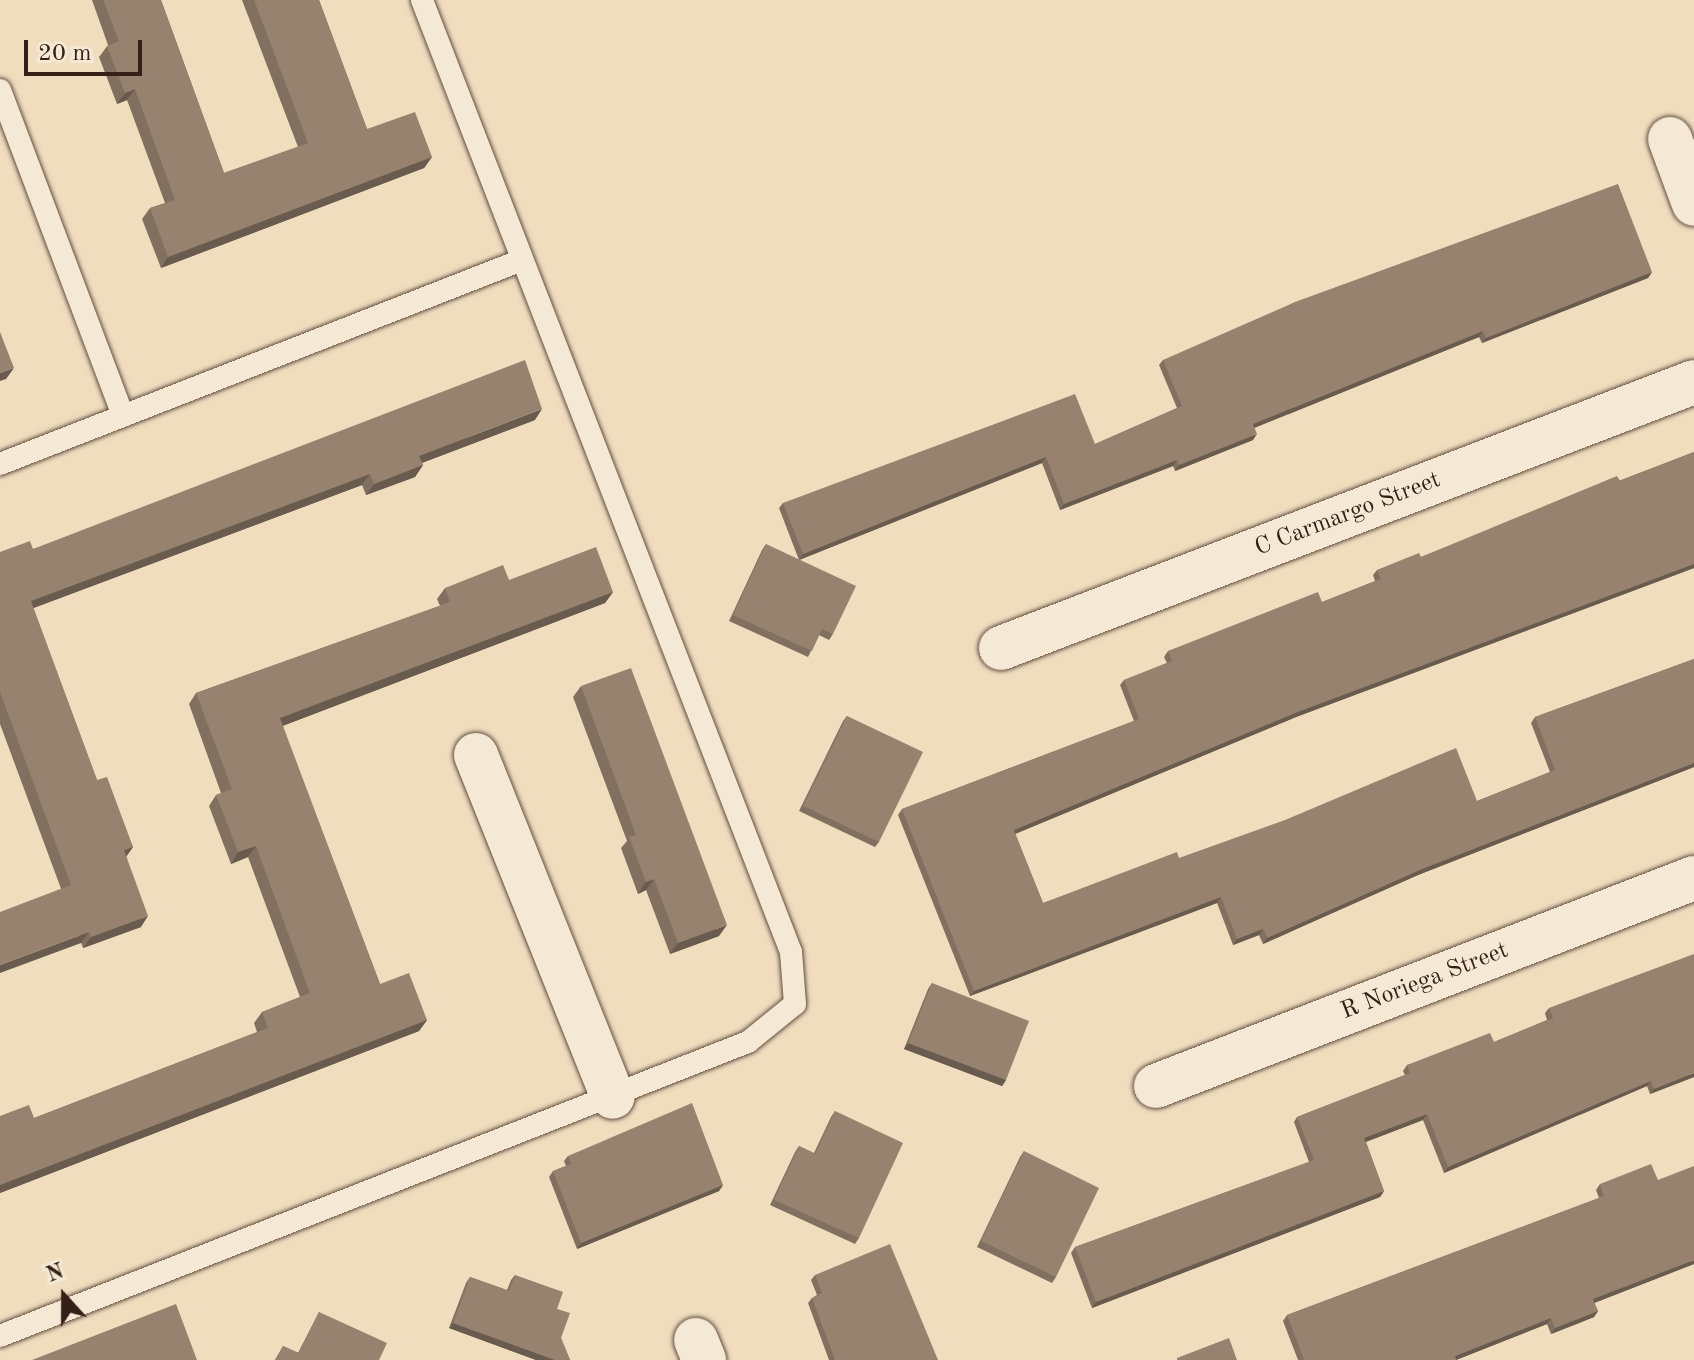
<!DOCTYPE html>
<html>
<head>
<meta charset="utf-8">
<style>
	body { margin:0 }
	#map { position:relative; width:1694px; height:1360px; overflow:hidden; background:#efddbe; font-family:"Old Standard TT",serif }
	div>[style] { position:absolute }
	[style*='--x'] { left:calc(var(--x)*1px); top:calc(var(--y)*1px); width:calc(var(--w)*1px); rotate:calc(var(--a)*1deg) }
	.roads { filter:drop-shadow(0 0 2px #644f41) drop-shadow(0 0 2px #644f41) }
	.service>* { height:22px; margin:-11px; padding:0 11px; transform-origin:11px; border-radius:11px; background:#f5e9d5 }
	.minor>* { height:44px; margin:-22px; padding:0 22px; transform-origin:22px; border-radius:22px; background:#f5e9d5 }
	.wall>* { inset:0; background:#81705f }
	.shaded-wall>* { inset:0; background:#695b4d }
	.building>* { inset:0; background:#96826e }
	span { translate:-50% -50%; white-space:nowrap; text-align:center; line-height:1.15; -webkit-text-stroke:8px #f5e9d5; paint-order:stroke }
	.street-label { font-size:24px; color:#352017 }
	.north { position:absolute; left:24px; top:1256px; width:80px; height:80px; -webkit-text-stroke:6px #f5e9d5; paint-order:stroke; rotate:339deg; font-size:22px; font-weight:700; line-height:32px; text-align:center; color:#352017 }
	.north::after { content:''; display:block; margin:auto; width:28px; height:36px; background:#352017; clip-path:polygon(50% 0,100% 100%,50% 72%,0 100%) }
	.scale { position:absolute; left:24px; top:40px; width:118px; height:36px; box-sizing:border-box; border:4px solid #352017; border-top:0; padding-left:10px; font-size:24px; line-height:28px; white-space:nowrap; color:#352017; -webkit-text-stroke:6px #f5e9d5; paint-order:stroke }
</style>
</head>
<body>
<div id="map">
	<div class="roads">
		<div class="service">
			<i style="--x:0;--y:90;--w:348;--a:69.3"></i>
			<i style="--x:0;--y:464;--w:560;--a:-21.35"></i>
			<i style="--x:0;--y:1336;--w:804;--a:-21.46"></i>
			<i style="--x:748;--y:1042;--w:60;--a:-39"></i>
			<i style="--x:795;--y:1004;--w:52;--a:-94.4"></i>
			<i style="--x:791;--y:952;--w:1021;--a:-111.19"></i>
		</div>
		<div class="minor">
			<i style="--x:1670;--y:139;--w:69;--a:69.7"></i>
			<i style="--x:1001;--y:648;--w:742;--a:-21"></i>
			<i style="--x:476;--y:755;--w:368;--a:68.2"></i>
			<i style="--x:1156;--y:1086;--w:577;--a:-21.14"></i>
			<i style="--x:696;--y:1340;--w:22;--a:68"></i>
		</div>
	</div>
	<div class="wall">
		<i style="clip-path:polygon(92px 0,161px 0,224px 173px,298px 147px,242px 0,319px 0,367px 129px,432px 157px,424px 168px,161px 268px,142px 219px,150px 208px,165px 203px,127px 100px,117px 104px,99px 57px,108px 45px)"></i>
		<i style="clip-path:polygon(1652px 272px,1648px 278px,1482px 343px,1479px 337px,1254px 428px,1253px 440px,1175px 471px,1173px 466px,1060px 510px,1042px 463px,799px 560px,779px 508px,783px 503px,1095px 444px,1177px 408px,1159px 365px,1163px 360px)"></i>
		<i style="clip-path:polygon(535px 420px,422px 463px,423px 465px,415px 477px,366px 495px,362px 485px,33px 608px,97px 780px,133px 847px,126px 857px,141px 927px,83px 948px,0 724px,0 552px,33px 549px)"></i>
		<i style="clip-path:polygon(1694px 452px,1694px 568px,1296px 717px,1015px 834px,1043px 903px,1179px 858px,1477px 801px,1550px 772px,1531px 723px,1535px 717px,1694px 659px,1694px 767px,1418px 875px,1263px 944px,1259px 935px,1233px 945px,1217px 903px,970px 996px,898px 815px,902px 809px,1134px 721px,1120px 685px,1124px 680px,1167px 663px,1164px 657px,1168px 651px,1322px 602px,1375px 581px,1373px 575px,1377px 570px,1421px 557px)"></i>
		<i style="clip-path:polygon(766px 544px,833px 634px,829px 640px,819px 635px,808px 657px,729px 621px,762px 550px)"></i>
		<i style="clip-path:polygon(509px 580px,613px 592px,605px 603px,282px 726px,380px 984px,427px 1020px,419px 1031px,0 1193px,0 1116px,34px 1118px,257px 1032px,254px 1023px,262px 1012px,300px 997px,248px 857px,231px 864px,209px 806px,216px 795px,221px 793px,189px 704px,196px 693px,440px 606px,437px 599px,445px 588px)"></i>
		<i style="clip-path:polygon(581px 686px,719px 936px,670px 954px,646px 890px,638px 894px,621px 848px,627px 841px,573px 697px)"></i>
		<i style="clip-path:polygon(847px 716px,879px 842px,875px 847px,799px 811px,843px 721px)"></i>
		<i style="clip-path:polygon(932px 983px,1006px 1080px,1002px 1086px,904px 1049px,928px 989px)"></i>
		<i style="clip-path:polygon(1549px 1008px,1694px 1077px,1650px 1094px,1647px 1086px,1444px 1173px,1423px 1120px,1366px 1142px,1384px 1191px,1380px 1197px,1092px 1308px,1071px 1253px,1075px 1247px,1309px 1162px,1294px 1122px,1297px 1117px,1405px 1075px,1403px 1071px,1407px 1065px,1494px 1042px,1547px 1020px,1545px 1013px)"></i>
		<i style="clip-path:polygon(835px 1111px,859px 1238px,855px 1244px,770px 1205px,795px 1152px,799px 1146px,814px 1153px,831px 1117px)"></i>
		<i style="clip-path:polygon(1024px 1151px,1056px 1277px,1052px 1283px,977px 1247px,1020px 1157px)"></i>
		<i style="clip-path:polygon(568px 1156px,723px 1185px,719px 1191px,577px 1249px,549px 1177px,553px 1171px,566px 1166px,564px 1161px)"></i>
		<i style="clip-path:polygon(1600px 1184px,1694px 1264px,1594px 1303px,1598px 1311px,1594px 1317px,1551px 1334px,1547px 1324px,1456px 1360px,1298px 1360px,1283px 1321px,1287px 1315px,1599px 1198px,1596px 1190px)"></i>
		<i style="clip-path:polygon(515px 1275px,557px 1309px,561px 1338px,570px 1360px,536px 1360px,449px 1328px,466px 1283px,470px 1277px,507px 1290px,511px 1280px)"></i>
		<i style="clip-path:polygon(815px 1275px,938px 1360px,829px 1360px,808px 1303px,812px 1298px,817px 1295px,811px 1280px)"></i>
		<i style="clip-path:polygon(319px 1312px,379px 1360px,275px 1360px,283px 1346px,298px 1353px)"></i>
	</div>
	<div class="shaded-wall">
		<i style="clip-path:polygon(135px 89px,127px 100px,117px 104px,125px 93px)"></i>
		<i style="clip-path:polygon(432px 157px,424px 168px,161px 268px,168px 257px)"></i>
		<i style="clip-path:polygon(1652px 272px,1648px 278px,1482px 343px,1486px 338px)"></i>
		<i style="clip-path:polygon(1483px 331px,1479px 337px,1249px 430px,1253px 424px)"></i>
		<i style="clip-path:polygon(14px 368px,6px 379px,0 381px,0 373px)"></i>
		<i style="clip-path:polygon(542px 409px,535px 420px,411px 467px,419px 456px)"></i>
		<i style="clip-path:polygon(1257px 434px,1253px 440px,1175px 471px,1179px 465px)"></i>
		<i style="clip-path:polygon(1046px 457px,1042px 463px,799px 560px,803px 554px)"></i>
		<i style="clip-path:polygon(1177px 460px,1173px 466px,1060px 510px,1064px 504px)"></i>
		<i style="clip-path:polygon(423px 465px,415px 477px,366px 495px,374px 484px)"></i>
		<i style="clip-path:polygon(370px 474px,362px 485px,23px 612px,31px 601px)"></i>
		<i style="clip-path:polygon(1694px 564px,1694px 568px,1296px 717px,1010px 836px,1014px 830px,1300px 711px)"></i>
		<i style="clip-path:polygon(613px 592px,605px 603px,272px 730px,280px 718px)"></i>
		<i style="clip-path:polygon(1694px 763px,1694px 767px,1418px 875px,1263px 944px,1267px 938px,1422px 869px)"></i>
		<i style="clip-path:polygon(256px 846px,248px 857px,231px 864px,238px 852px)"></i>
		<i style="clip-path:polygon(133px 847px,125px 858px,124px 850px)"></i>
		<i style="clip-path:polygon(654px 879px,646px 890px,638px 894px,646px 882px)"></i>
		<i style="clip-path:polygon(1221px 897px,1217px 903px,970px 996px,974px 991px)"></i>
		<i style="clip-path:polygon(148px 916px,141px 927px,83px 948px,91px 937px)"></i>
		<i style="clip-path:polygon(727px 925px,719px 936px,670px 954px,678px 943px)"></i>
		<i style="clip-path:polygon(1263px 929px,1259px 935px,1233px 945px,1237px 939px)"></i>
		<i style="clip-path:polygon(89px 932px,81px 943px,0 973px,0 965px)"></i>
		<i style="clip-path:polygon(427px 1020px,419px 1031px,0 1193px,0 1185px)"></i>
		<i style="clip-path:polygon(908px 1043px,1006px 1080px,1002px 1086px,904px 1049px)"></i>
		<i style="clip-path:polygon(1694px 1073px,1694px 1077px,1650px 1094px,1654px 1089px)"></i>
		<i style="clip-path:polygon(1651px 1081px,1647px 1086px,1444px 1173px,1448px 1167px)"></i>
		<i style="clip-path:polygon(1427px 1114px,1423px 1120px,1360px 1144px,1364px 1138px)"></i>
		<i style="clip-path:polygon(723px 1185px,719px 1191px,577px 1249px,581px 1243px)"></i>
		<i style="clip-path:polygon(1384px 1191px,1380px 1197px,1092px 1308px,1096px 1302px)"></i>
		<i style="clip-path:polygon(1694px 1260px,1694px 1264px,1589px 1305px,1593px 1299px)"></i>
		<i style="clip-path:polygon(1598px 1311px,1594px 1317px,1551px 1334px,1555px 1328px)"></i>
		<i style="clip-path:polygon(1551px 1318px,1547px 1324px,1456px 1360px,1455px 1356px)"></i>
		<i style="clip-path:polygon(453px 1323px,555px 1360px,536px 1360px,449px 1328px)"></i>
	</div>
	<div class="building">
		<i style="clip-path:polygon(103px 0,161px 0,224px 173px,308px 143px,254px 0,319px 0,367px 129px,415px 112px,432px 157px,168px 257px,150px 208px,175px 200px,135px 89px,125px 93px,107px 46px,119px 41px)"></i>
		<i style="clip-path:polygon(1618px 184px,1652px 272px,1486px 338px,1483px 331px,1253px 424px,1257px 434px,1179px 465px,1177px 460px,1064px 504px,1046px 457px,803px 554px,783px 503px,1075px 394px,1095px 444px,1182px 406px,1163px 360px,1295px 302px)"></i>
		<i style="clip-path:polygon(0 332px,14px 368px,0 373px)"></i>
		<i style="clip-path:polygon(525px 360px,542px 409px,419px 456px,423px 465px,374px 484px,370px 474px,31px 601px,97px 780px,107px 777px,133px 847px,124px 850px,148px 916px,91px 937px,89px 932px,0 965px,0 912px,71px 885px,0 692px,0 552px,30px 541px,33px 549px)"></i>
		<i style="clip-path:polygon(1694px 452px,1694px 564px,1300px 711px,1014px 830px,1043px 903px,1177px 852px,1179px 858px,1285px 820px,1456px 748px,1477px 801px,1555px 770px,1535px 717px,1694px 659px,1694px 763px,1422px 869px,1267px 938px,1263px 929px,1237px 939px,1221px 897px,974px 991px,902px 809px,1139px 719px,1124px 680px,1172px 661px,1168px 651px,1318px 592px,1322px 602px,1381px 579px,1377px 570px,1419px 553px,1421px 557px,1617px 476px,1620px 481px)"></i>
		<i style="clip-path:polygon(766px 544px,856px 586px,833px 634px,822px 629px,812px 651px,733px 615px)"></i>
		<i style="clip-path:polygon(596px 547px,613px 592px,280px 718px,380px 984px,409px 973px,427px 1020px,0 1185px,0 1116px,29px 1105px,34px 1118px,268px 1028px,262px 1012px,310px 993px,256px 846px,238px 852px,216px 795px,232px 789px,196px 693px,450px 602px,445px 588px,503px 565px,509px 580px)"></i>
		<i style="clip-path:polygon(631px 668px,727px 925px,678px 943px,654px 879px,646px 882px,629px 837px,636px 835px,581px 686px)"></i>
		<i style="clip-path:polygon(847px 716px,923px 752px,879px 842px,803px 806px)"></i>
		<i style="clip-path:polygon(1694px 954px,1694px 1073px,1654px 1089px,1651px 1081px,1448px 1167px,1427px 1114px,1364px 1138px,1384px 1191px,1096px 1302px,1075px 1247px,1314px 1160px,1297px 1117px,1410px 1073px,1407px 1065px,1490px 1033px,1494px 1042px,1553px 1018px,1549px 1008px)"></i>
		<i style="clip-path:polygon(932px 983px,1029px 1021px,1006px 1080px,908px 1043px)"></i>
		<i style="clip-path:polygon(692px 1103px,723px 1185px,581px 1243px,553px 1171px,571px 1164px,568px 1156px)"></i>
		<i style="clip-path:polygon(835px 1111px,903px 1143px,859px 1238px,774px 1200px,799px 1146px,815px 1154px)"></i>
		<i style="clip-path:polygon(1024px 1151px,1099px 1188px,1056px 1277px,981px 1241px)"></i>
		<i style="clip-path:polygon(1651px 1164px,1658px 1180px,1694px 1166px,1694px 1260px,1593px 1299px,1598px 1311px,1555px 1328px,1551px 1318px,1455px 1356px,1456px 1360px,1304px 1360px,1287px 1315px,1604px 1196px,1600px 1184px)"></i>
		<i style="clip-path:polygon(890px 1244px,938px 1360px,835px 1360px,812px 1298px,822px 1293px,815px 1275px)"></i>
		<i style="clip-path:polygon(515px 1275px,563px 1292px,557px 1309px,570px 1313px,561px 1338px,570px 1360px,555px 1360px,453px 1323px,470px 1277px,509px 1291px)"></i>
		<i style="clip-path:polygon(176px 1304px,197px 1360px,32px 1360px)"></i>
		<i style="clip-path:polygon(319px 1312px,387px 1343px,379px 1360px,276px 1360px,283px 1346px,299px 1353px)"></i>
		<i style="clip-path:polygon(1229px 1338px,1237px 1360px,1177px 1360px,1177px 1358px)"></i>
	</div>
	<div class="street-label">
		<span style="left:1348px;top:515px;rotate:-21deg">C Carmargo Street</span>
		<span style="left:1425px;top:982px;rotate:-21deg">R Noriega Street</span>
	</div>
	<div class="north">N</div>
	<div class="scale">20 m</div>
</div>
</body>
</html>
